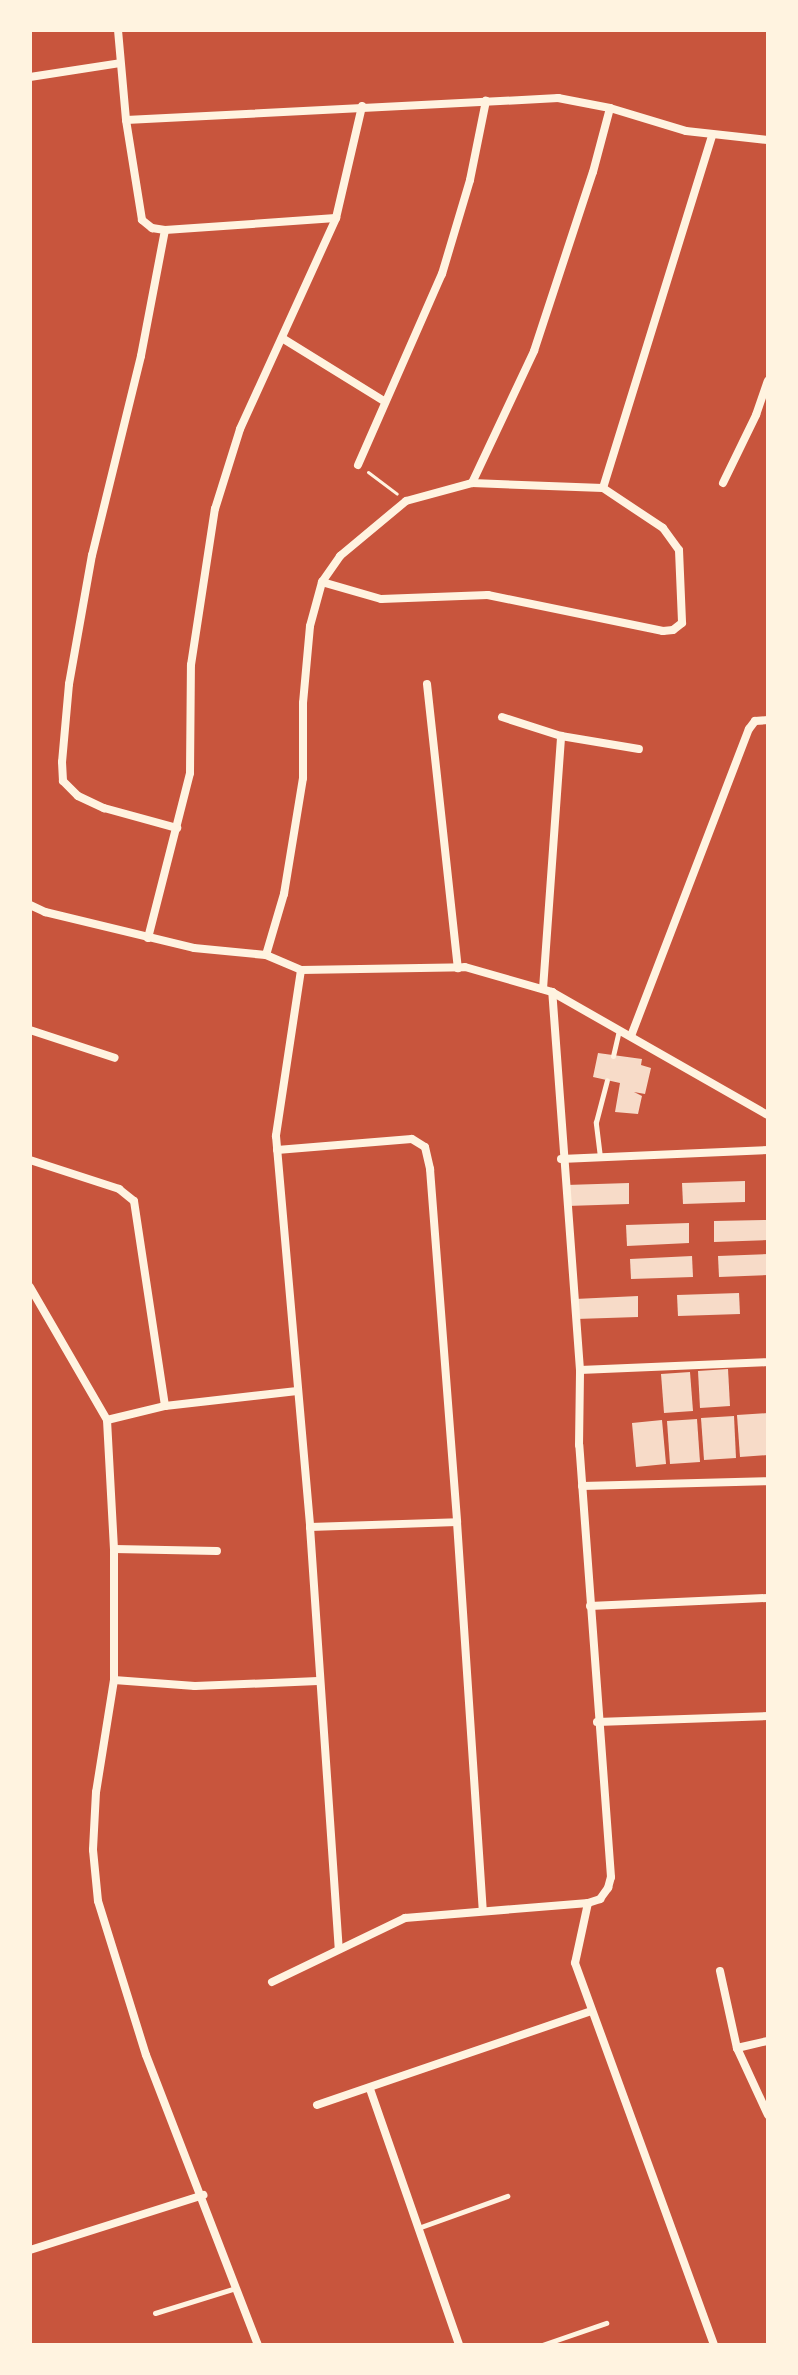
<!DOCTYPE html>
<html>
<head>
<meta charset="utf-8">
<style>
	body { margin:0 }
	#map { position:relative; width:798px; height:2375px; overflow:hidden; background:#c8553d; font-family:Merriweather,serif }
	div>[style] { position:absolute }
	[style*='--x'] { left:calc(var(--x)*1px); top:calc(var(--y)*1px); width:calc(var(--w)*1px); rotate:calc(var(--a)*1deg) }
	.building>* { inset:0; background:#f7dbc8 }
	.path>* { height:3px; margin:-1.5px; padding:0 1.5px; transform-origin:1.5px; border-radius:1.5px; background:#fff3e0 }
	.service>* { height:5px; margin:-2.5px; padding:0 2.5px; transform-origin:2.5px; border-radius:2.5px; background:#fff3e0 }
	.minor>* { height:8px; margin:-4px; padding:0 4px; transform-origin:4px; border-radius:4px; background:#fff3e0 }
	span { translate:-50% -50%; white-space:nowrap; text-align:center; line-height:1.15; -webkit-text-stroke:8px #fff3e0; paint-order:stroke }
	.frame { position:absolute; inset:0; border:32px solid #fff3e0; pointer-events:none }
</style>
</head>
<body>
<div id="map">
	<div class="building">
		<i style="clip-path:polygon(598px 1053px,642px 1059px,641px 1065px,651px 1068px,645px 1094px,634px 1092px,642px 1096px,638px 1114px,615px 1112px,620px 1083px,593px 1077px)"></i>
		<i style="clip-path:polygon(745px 1181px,745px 1202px,683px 1204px,682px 1183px)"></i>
		<i style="clip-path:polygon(629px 1183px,629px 1204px,567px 1206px,566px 1185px)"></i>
		<i style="clip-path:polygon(768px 1220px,768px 1240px,714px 1242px,714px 1221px)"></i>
		<i style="clip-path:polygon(689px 1223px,689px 1243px,627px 1246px,626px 1225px)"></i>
		<i style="clip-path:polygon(768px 1254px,768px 1275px,719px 1277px,718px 1256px)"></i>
		<i style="clip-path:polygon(692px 1256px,693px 1277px,631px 1279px,630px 1259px)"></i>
		<i style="clip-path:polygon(739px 1293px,740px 1314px,678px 1316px,677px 1295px)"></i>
		<i style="clip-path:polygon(638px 1296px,638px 1317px,576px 1319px,575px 1299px)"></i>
		<i style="clip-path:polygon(728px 1369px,730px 1406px,700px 1408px,698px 1371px)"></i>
		<i style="clip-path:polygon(690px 1372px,693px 1411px,664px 1413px,661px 1374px)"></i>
		<i style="clip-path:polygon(768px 1413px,768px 1455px,740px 1457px,737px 1415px)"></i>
		<i style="clip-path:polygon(734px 1416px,736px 1458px,704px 1460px,701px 1418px)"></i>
		<i style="clip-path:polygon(697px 1419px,700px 1462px,670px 1464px,667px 1421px)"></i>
		<i style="clip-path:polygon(662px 1420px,666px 1464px,636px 1467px,632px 1423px)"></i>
	</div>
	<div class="path">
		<i style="--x:368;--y:472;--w:36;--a:37"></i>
	</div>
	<div class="service">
		<i style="--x:613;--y:1056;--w:27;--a:-77"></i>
		<i style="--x:600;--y:1157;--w:35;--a:-97"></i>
		<i style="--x:596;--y:1122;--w:43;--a:-75.3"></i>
		<i style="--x:418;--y:2228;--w:95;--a:-19.8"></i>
		<i style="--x:155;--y:2313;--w:85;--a:-17.2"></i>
		<i style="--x:542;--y:2345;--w:68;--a:-19"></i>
	</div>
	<div class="minor">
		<i style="--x:118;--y:30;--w:90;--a:84.9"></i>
		<i style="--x:126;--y:120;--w:101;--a:80.9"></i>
		<i style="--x:142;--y:220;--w:13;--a:39"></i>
		<i style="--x:152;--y:228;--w:13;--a:9"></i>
		<i style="--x:165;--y:230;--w:171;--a:-4"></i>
		<i style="--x:30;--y:77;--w:91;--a:-8.8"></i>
		<i style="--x:126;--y:120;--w:433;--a:-2.9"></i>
		<i style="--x:558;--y:98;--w:53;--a:10.9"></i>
		<i style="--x:610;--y:108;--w:79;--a:16.8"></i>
		<i style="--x:686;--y:131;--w:82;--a:6.3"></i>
		<i style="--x:165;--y:230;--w:128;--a:100.8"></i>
		<i style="--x:141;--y:356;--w:205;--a:103.8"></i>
		<i style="--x:92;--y:555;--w:131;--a:100.1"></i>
		<i style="--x:69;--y:684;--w:78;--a:95.1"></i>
		<i style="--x:62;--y:762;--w:19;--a:87"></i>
		<i style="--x:63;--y:781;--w:21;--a:45"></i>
		<i style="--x:78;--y:796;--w:29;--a:25"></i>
		<i style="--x:104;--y:808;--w:76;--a:15.3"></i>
		<i style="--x:282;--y:338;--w:120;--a:31.7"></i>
		<i style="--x:358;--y:465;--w:209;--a:-66.3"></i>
		<i style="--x:442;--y:274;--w:98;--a:-73.4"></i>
		<i style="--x:470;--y:180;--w:81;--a:-78.6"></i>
		<i style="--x:472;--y:483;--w:131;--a:2.2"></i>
		<i style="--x:603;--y:488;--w:72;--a:33.7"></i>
		<i style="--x:663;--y:528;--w:27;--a:54"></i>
		<i style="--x:679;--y:550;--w:73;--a:87.6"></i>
		<i style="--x:682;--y:623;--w:11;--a:142"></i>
		<i style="--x:673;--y:630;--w:10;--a:174"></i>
		<i style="--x:663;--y:631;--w:179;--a:-168.4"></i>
		<i style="--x:488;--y:595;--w:107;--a:177.9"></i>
		<i style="--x:381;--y:599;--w:61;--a:-163.9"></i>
		<i style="--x:322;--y:582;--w:32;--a:-55"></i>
		<i style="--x:340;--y:556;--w:86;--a:-39.8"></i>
		<i style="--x:406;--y:501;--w:68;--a:-15.3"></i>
		<i style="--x:472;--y:483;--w:146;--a:-64.8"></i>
		<i style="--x:534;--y:351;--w:188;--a:-71.8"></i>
		<i style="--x:593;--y:172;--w:66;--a:-75.1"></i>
		<i style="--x:723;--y:483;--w:76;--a:-64.1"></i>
		<i style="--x:756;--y:415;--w:36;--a:-71"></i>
		<i style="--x:603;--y:488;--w:368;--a:-72.8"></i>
		<i style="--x:427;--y:684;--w:286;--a:83.8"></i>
		<i style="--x:502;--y:717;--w:62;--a:17.9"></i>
		<i style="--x:561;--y:736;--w:79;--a:9.5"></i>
		<i style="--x:30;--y:905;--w:17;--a:25"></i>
		<i style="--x:45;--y:912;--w:153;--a:13.6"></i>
		<i style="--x:194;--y:948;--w:72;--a:5.6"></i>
		<i style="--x:266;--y:955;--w:38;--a:23"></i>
		<i style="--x:301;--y:970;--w:164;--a:-1"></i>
		<i style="--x:465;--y:967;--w:91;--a:16"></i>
		<i style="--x:552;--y:992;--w:249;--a:29.7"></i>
		<i style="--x:148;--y:938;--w:170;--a:-75.7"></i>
		<i style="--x:190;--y:773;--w:108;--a:-89.5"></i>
		<i style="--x:191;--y:665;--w:158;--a:-81.3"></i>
		<i style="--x:215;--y:509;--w:84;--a:-72.6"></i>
		<i style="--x:240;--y:429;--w:232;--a:-65.5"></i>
		<i style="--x:336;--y:218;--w:115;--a:-76.9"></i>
		<i style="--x:266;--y:955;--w:64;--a:-73.6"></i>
		<i style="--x:284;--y:894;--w:118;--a:-80.7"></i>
		<i style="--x:303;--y:778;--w:75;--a:-90"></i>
		<i style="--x:303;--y:703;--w:77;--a:-84.8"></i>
		<i style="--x:310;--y:626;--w:46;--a:-74.7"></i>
		<i style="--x:301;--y:970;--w:168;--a:98.6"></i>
		<i style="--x:276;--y:1136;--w:392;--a:85"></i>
		<i style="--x:310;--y:1527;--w:423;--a:86.1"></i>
		<i style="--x:543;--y:989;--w:254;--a:-85.9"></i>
		<i style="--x:30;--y:1030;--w:89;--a:18.2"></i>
		<i style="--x:631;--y:1036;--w:329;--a:-69"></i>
		<i style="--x:749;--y:729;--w:10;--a:-53"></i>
		<i style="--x:755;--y:721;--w:13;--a:-4"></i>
		<i style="--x:277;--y:1150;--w:135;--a:-4.7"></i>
		<i style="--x:412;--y:1139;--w:15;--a:32"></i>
		<i style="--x:425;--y:1147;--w:23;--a:77"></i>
		<i style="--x:430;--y:1169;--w:354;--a:85.6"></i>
		<i style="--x:457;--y:1522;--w:388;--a:86.2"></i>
		<i style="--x:561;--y:1159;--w:207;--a:-2.5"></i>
		<i style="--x:30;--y:1160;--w:94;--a:18"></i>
		<i style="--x:119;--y:1189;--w:19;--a:39"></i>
		<i style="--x:134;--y:1201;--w:207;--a:81.4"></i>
		<i style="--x:30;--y:1287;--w:154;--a:59.9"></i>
		<i style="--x:107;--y:1420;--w:129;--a:86.9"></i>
		<i style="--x:114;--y:1549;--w:131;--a:90"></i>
		<i style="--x:114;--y:1680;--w:113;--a:99.1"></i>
		<i style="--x:96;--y:1792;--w:58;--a:93"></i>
		<i style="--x:93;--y:1850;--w:51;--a:84.4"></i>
		<i style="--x:98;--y:1901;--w:161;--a:72.7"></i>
		<i style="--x:146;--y:2055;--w:311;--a:68.9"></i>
		<i style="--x:580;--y:1370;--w:188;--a:-2.4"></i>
		<i style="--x:107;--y:1420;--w:60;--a:-13.6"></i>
		<i style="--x:165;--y:1406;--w:133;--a:-6.5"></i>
		<i style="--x:582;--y:1486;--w:186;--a:-1.5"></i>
		<i style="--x:310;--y:1527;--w:147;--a:-1.9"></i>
		<i style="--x:114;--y:1549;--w:103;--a:1.1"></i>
		<i style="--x:590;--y:1606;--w:178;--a:-2.6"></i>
		<i style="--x:114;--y:1680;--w:81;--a:4.2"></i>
		<i style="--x:195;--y:1686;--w:123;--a:-2.3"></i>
		<i style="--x:597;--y:1722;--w:171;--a:-2"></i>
		<i style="--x:588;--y:1903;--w:61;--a:102.2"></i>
		<i style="--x:575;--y:1963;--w:407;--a:70"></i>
		<i style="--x:720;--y:1971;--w:79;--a:77.6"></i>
		<i style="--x:737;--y:2048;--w:74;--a:65.2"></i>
		<i style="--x:272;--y:1982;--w:148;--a:-25.7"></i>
		<i style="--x:405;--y:1918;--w:184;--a:-4.7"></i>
		<i style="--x:588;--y:1903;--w:13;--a:-18"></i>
		<i style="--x:600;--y:1899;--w:14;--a:-54"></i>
		<i style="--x:608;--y:1888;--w:11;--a:-75"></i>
		<i style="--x:611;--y:1877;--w:433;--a:-94.2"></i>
		<i style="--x:579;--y:1445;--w:75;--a:-89.2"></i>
		<i style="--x:580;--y:1370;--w:379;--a:-94.2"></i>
		<i style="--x:737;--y:2048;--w:32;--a:-13"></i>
		<i style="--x:370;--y:2089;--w:271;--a:70.8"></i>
		<i style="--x:317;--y:2105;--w:290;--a:-18.9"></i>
		<i style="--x:30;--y:2250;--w:182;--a:-17.6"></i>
	</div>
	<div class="frame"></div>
</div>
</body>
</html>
